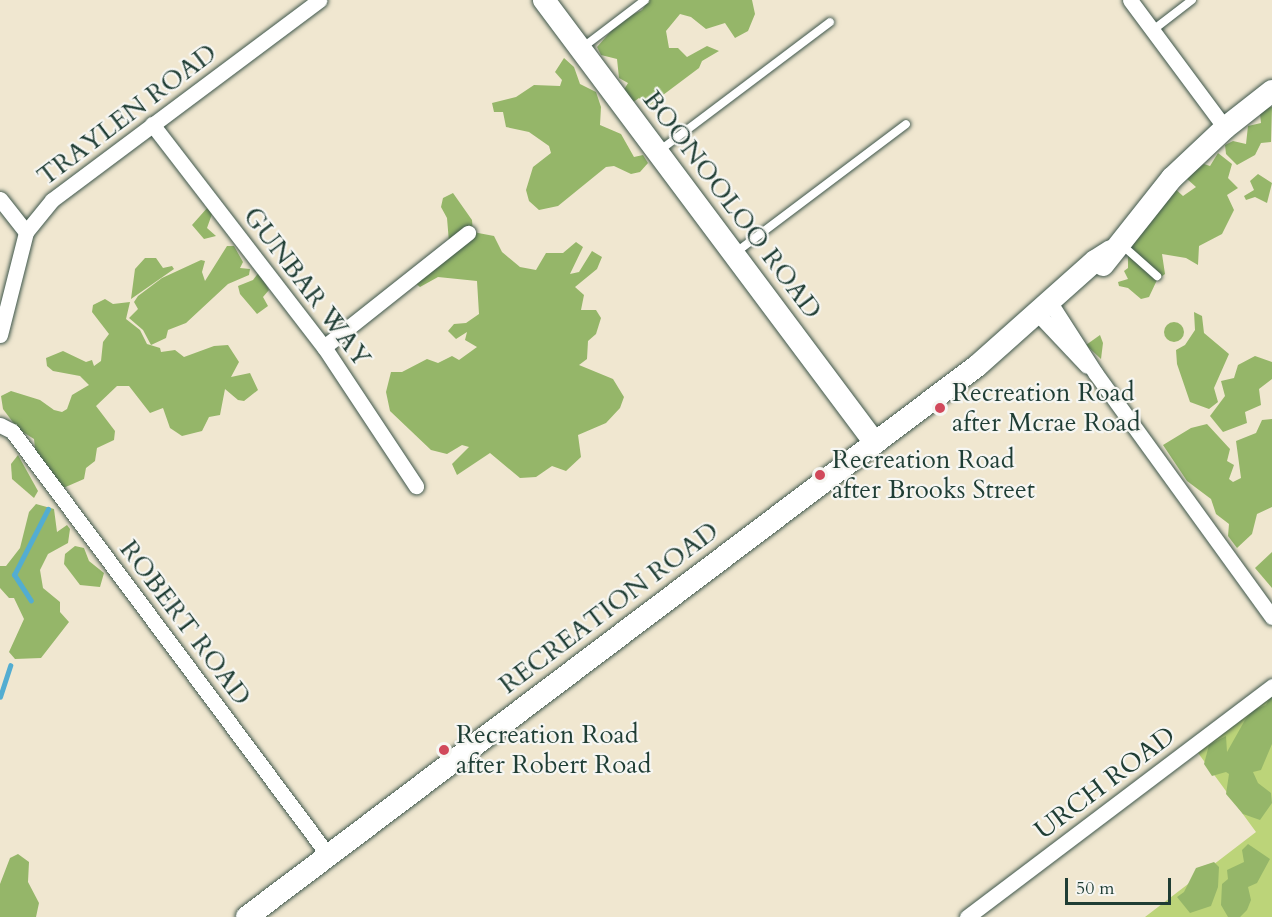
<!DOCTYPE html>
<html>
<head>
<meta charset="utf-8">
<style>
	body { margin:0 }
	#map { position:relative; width:1272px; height:917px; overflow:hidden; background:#f0e7d0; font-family:Cardo,serif }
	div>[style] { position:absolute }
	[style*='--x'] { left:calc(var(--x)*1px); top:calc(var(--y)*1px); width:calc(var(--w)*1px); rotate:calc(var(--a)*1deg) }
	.green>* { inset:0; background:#bcd479 }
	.forest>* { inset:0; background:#95b669 }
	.round { border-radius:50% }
	.stream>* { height:4.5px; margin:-2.25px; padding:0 2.25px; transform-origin:2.25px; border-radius:2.25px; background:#53add1 }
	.roads { filter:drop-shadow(0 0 2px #3e564b) drop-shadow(0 0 2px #3e564b) }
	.lane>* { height:8px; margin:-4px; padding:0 4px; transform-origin:4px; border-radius:4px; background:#fff }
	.street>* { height:15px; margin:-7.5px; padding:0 7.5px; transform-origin:7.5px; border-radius:7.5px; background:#fff }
	.secondary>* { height:22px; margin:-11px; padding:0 11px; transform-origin:11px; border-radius:11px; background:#fff }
	.dots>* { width:16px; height:16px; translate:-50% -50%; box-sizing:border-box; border:3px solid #f6f6f2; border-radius:50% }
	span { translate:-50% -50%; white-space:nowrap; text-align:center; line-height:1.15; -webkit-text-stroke:4.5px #f6f6f2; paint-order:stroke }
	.street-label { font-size:26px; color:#1f3d34 }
	.poi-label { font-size:26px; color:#1f3d34 }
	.left { translate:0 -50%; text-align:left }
	.scale { position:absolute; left:1065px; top:878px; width:106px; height:27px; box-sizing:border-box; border:3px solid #1f3d34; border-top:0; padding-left:8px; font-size:18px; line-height:21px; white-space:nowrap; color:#1f3d34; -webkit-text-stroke:4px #f6f6f2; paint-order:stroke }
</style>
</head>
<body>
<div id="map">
	<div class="green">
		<i style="clip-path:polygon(1272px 686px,1272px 917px,1145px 917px,1256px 832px,1193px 746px)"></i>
	</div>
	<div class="forest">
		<i style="clip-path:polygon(649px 0,752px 0,755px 14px,748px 31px,735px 38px,725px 23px,706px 29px,691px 17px,680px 14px,666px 31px,669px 48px,678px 48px,687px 57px,707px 46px,719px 51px,702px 61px,699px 68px,647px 107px,639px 98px,632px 103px,622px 93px,628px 83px,619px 78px,617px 59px,601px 55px,597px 47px,620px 21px,642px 10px)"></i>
		<i style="clip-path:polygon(564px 58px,574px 67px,580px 84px,596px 92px,601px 107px,600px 125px,621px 134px,634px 157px,643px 155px,648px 163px,640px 172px,631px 174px,614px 166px,606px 167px,558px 206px,539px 210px,529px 201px,526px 190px,533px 167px,551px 153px,549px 146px,529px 132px,506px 127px,503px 112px,494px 112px,492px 103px,516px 97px,534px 85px,560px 86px,562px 80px,555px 72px)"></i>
		<i style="clip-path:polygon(1272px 107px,1271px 142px,1261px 143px,1255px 155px,1237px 165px,1226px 154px,1225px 145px,1233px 141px,1246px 144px,1248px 126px,1261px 123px,1260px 114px,1264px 108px)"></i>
		<i style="clip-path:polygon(1218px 153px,1232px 164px,1228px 178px,1238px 188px,1227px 195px,1234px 210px,1222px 234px,1199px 246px,1198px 265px,1186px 258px,1162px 254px,1165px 274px,1157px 280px,1149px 297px,1141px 299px,1128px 288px,1119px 286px,1118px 282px,1128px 279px,1124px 271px,1128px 268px,1128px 247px,1172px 186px,1183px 196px,1196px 187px,1186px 178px,1204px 164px,1210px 166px)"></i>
		<i style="clip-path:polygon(1258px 174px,1272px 183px,1267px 203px,1255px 197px,1246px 200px,1244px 196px,1254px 190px,1250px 181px)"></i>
		<i style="clip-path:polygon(453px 193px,472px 220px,473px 232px,494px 236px,502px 252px,520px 267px,536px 270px,546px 253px,563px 253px,576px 242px,583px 247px,570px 274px,579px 272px,592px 251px,602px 257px,597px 269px,575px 287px,584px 295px,581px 310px,596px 310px,601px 318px,596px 334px,588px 341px,587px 359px,579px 365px,613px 379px,624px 397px,620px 408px,606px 423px,578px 435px,581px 457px,566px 471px,552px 466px,536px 477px,520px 478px,490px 453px,457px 475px,452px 464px,469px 447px,462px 445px,447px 454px,431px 450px,390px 411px,386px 392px,391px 372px,402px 372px,427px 359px,438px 363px,452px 356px,459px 360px,477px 347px,465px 340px,467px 332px,456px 339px,448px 331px,454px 324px,466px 323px,479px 314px,477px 281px,438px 277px,420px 287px,414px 282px,449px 242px,447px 218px,441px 207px,443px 198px)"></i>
		<i style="clip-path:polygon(208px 207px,212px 214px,207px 228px,216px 236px,204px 239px,192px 225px)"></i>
		<i style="clip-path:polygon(227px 246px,234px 246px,243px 262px,240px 268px,250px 269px,249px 275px,228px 284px,186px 323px,168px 330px,166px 338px,151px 345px,143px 330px,129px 318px,138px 309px,134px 302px,138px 296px,162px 278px,201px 260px,205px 261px,202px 272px,205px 281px)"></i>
		<i style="clip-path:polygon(145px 258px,156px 258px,163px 268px,172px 266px,174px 269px,131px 299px,135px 269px)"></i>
		<i style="clip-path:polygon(259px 272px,269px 290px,263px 297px,268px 306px,257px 314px,240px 294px,238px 286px,253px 280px)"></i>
		<i style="clip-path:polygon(105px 299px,113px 304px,130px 302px,126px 319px,140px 330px,147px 344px,160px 348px,161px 352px,175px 350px,184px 357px,214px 346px,228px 345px,239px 362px,231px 377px,250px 373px,258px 390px,244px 401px,238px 400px,225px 389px,220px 415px,209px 417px,202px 431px,182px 436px,170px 428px,163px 408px,150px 413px,129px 386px,117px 386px,96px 406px,115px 431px,114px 440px,97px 448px,95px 461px,86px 468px,84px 479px,61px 489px,36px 458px,34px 439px,18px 429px,3px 409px,1px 396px,11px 391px,40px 400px,54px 410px,62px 412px,67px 409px,72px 395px,89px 385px,80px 376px,53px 371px,47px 366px,46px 358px,63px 351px,86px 362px,92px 360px,94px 366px,101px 361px,103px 342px,109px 334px,92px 312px,93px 305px)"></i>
		<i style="clip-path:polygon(1194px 312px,1202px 316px,1204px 333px,1229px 354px,1214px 388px,1218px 402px,1209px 409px,1190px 402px,1177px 364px,1176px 350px,1185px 345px,1195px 330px)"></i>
		<i class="round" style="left:1164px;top:322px;width:20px;height:20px"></i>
		<i style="clip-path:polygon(1100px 335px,1103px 343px,1101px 359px,1086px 345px)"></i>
		<i style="clip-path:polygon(1255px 356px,1272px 362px,1272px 379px,1259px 389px,1261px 405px,1245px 412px,1247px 423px,1223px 432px,1210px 416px,1225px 396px,1221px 381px,1234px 378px,1238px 365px)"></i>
		<i style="clip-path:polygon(1272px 419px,1272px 507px,1257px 514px,1252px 534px,1237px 548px,1228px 536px,1229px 524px,1216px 514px,1211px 499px,1187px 481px,1163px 445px,1191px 428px,1207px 424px,1230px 449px,1227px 461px,1234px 465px,1229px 479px,1233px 482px,1241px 478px,1236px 441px,1256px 433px,1262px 420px)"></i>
		<i style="clip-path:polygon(18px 455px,38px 491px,34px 498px,12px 479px,11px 464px)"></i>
		<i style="clip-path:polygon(36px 504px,54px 509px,57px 532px,67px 525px,70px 529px,68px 543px,48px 554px,40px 570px,43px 588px,60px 602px,60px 612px,69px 622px,41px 658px,15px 659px,9px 652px,24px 619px,14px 598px,9px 598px,0 588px,0 566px,6px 566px,20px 548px,29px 512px)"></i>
		<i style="clip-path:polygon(75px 546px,84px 548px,89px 561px,104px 573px,100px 587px,80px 585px,64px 564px,65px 554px)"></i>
		<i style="clip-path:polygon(1272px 552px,1272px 588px,1255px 568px)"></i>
		<i style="clip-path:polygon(1272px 693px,1272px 744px,1261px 770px,1253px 772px,1258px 783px,1271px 793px,1272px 803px,1260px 820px,1243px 814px,1226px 794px,1229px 774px,1226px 772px,1212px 776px,1204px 764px,1209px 745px,1226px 736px,1227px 752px,1245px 720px,1252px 711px,1266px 705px)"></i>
		<i style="clip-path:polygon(1248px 844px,1270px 859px,1257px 883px,1248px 887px,1251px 900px,1247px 910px,1240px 917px,1228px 917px,1221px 905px,1222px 884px,1228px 879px,1227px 870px,1244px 862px,1242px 850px)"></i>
		<i style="clip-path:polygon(18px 854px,29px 862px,28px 882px,39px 903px,36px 917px,0 917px,0 884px,10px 858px)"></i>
		<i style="clip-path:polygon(1214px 862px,1219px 867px,1218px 887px,1211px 906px,1190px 913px,1177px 897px,1184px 892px,1196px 868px)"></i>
	</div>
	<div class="stream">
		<i style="--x:31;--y:601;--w:31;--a:-123"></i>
		<i style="--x:14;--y:575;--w:74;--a:-62.7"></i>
		<i style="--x:0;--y:697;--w:33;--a:-72"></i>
	</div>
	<div class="roads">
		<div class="lane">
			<i style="--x:1153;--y:30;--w:49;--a:-37.6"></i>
			<i style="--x:582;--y:48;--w:79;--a:-37.3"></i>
			<i style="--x:659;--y:151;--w:214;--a:-37"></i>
			<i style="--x:1122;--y:245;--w:47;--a:41.5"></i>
			<i style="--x:735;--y:253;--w:214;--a:-37"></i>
		</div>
		<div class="street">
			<i style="--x:1130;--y:0;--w:159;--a:53.4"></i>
			<i style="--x:152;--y:124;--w:282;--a:52.4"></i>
			<i style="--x:324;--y:347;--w:167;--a:56.5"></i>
			<i style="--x:0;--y:199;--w:42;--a:51.8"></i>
			<i style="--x:1051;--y:304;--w:83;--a:57.3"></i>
			<i style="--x:1096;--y:374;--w:300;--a:54.1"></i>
			<i style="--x:1038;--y:314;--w:71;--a:46.7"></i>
			<i style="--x:0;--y:335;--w:106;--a:-75.8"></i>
			<i style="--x:26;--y:232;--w:41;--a:-50.9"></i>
			<i style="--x:52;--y:200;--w:334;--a:-36.8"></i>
			<i style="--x:324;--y:347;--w:184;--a:-38.4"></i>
			<i style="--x:0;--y:425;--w:13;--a:27"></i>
			<i style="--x:12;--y:431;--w:529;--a:53.3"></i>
			<i style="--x:967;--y:917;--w:383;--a:-37.1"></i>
		</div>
		<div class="secondary">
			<i style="--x:544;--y:0;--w:553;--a:53.23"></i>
			<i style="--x:1103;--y:265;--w:111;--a:-51.6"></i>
			<i style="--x:1172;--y:178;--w:73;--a:-43.3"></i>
			<i style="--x:1225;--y:128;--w:60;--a:-38.2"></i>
			<i style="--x:247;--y:917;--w:915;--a:-37.05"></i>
			<i style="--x:977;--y:366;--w:158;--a:-41.7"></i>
			<i style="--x:1095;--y:261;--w:19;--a:-32"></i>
		</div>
	</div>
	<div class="dots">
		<i style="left:940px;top:408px;background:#d1495b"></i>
		<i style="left:820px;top:475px;background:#d1495b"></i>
		<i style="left:444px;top:750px;background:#d1495b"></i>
	</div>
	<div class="street-label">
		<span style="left:127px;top:115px;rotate:-37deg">TRAYLEN ROAD</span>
		<span style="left:732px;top:205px;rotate:53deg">BOONOOLOO ROAD</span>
		<span style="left:307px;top:287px;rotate:53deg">GUNBAR WAY</span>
		<span style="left:609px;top:608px;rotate:-37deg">RECREATION ROAD</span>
		<span style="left:185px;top:623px;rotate:53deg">ROBERT ROAD</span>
		<span style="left:1105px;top:783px;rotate:-37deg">URCH ROAD</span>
	</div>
	<div class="poi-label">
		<span class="left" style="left:952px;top:408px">Recreation Road<br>after Mcrae Road</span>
		<span class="left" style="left:832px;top:475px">Recreation Road<br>after Brooks Street</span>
		<span class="left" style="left:456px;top:750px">Recreation Road<br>after Robert Road</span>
	</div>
	<div class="scale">50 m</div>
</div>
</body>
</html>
